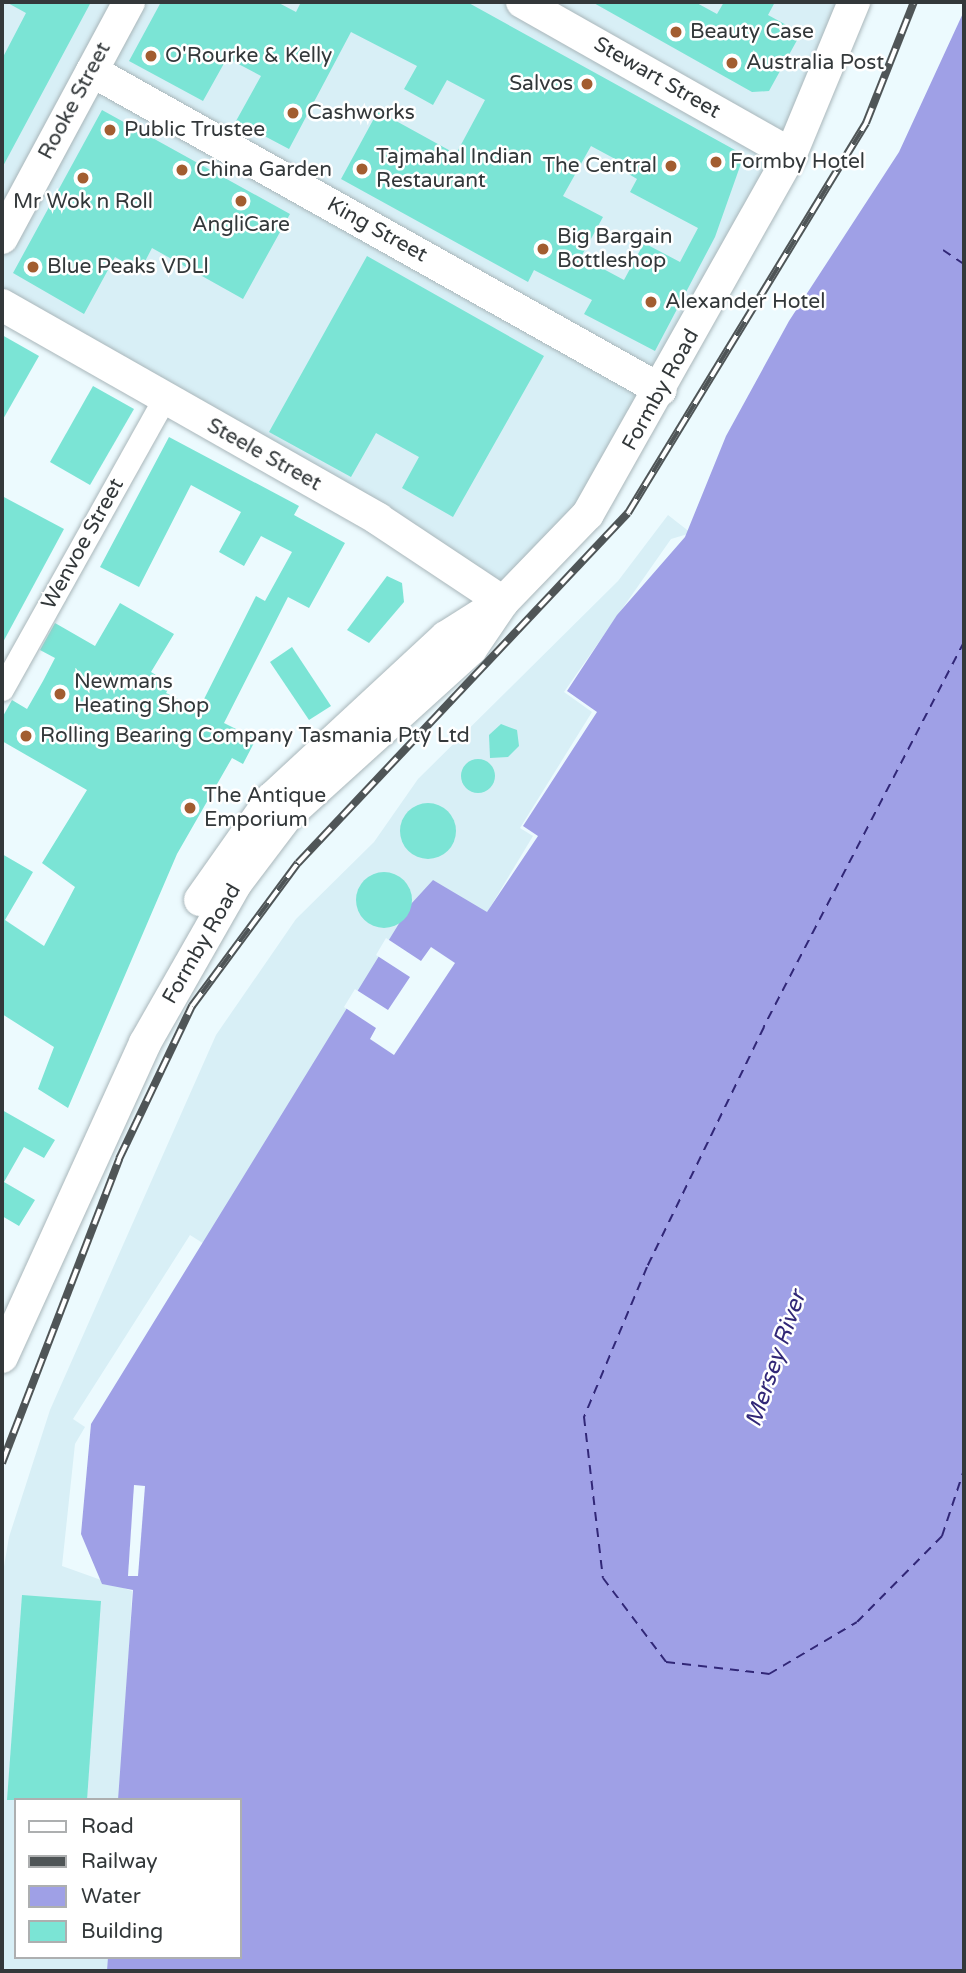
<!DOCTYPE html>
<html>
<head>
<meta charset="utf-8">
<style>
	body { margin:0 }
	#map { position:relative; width:966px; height:1973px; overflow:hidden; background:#ecfafe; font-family:"Varela Round",sans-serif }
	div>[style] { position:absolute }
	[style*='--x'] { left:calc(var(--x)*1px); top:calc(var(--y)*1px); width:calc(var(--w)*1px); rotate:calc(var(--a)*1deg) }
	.built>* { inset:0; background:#d8eff6 }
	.water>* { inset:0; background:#9fa0e6 }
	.pier>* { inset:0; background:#ecfafe }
	.ferry>* { height:2px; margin-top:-1px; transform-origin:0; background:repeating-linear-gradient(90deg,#312777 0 9px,transparent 0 16px) }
	.building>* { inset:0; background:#7be4d5 }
	.round { border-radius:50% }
	.roads { filter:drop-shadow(0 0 2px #a9b6ba) drop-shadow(0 0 2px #a9b6ba) }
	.street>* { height:23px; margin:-11.5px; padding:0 11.5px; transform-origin:11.5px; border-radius:11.5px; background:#fff }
	.secondary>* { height:32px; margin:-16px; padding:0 16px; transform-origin:16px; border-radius:16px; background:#fff }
	.rail>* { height:8px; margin-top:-4px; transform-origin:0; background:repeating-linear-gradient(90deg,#fff 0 16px,#4f5557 0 32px); box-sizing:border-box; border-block:2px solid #4f5557 }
	.dots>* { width:19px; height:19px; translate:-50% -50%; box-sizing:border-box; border:4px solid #fff; border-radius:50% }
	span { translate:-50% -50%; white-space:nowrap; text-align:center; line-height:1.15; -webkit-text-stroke:5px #fff; paint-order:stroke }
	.poi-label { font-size:21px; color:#33383a }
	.left { translate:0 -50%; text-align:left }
	.right { translate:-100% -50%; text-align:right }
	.street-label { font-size:21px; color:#33383a }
	.water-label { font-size:23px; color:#312777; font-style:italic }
	.frame { position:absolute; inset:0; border:4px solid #33383a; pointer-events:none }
	.legend { position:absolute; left:14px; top:1798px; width:228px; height:161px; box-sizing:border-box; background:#fff; border:2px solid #adafb0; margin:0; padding:9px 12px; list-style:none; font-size:21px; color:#33383a }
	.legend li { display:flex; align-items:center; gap:14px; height:35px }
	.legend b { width:35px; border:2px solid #adafb0 }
</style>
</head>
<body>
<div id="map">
	<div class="built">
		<i style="clip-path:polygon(2px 2px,853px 2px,627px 452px,503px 602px,2px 290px)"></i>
		<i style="clip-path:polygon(668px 515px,691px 533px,671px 539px,564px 692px,592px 712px,520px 828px,533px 836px,396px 1064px,209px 1247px,190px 1235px,73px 1419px,85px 1427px,75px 1444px,62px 1566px,132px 1591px,122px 1800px,16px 1800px,16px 1957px,114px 1957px,113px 1971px,2px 1971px,2px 1578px,9px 1537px,50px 1410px,216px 1035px,296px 919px,374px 842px,418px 779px,618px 581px)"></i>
	</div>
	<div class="water">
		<i style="clip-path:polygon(964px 11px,964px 1971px,107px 1971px,108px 1957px,240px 1957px,240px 1800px,118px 1800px,133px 1590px,102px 1584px,81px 1534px,91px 1424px,411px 904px,433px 880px,487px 912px,538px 836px,523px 826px,597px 712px,567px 691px,617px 615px,685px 537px,726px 436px,789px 321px,899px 152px)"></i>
	</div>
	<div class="pier">
		<i style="clip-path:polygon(386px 938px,421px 961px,431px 947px,455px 963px,394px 1055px,370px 1039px,376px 1028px,344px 1007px,355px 989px,388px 1010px,410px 977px,376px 955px)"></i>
		<i style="clip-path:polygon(134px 1485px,145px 1486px,138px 1576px,128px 1576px)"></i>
	</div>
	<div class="ferry">
		<i style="--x:943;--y:250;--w:25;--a:34"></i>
		<i style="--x:964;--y:642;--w:434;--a:117.5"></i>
		<i style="--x:764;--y:1027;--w:267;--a:116"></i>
		<i style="--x:647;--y:1267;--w:163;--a:112.8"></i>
		<i style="--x:584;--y:1417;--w:162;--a:83.3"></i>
		<i style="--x:603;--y:1578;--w:105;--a:53.1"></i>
		<i style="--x:666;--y:1662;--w:104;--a:6.6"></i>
		<i style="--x:769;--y:1674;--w:102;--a:-30.6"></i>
		<i style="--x:857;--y:1622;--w:121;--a:-45.3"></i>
		<i style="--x:942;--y:1536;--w:70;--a:-71.6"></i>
	</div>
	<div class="building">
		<i style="clip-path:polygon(6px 2px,91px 2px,2px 168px,2px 59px,26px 13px)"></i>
		<i style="clip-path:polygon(evenodd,161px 2px,277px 2px,296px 12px,301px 2px,467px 2px,744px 155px,715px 237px,655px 351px,584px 314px,592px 300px,534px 270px,528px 282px,341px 179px,378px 111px,456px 154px,485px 100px,447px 80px,433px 105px,404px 89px,417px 66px,351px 32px,289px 149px,236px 121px,261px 76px,227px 58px,203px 101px,129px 61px,161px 2px,591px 146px,630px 167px,627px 173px,637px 179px,630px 192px,698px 228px,680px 262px,644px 243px,624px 280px,581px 257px,603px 217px,563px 196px,591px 146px)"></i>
		<i style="clip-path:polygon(592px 2px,695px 2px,717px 14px,724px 2px,775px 2px,768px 15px,801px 33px,769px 91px,752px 92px)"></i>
		<i style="clip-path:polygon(102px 110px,290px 214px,243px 299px,152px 248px,140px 271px,115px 257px,84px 314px,13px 273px)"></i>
		<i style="clip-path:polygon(367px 256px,544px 356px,453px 517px,402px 488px,419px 457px,376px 433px,351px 477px,269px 432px)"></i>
		<i style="clip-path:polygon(2px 335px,39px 356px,2px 421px)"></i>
		<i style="clip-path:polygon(93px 386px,134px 409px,90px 485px,50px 462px)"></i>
		<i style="clip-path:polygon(169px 437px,299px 506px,294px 515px,345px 543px,309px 608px,288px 597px,224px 723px,256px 739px,243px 764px,232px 758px,177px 854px,68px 1108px,38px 1089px,54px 1047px,2px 1014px,2px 854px,33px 872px,5px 920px,44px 946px,75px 887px,42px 863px,87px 790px,2px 741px,2px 718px,12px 700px,27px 709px,43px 681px,55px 658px,40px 650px,55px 623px,95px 646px,120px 603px,174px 634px,151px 672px,171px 684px,166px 693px,199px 709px,256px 596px,265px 601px,292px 552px,261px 536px,244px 566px,219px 552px,241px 512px,191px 485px,139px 587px,100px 567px)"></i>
		<i style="clip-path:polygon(2px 496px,64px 529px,2px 644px)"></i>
		<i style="clip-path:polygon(387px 576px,402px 583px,404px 602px,369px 643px,347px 630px)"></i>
		<i style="clip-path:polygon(292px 647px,331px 706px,309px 720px,270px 662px)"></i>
		<i style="clip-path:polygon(501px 724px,517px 730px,519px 746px,508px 757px,490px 758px,489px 735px)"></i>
		<i class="round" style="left:461px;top:759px;width:34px;height:34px"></i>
		<i class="round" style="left:400px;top:803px;width:56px;height:56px"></i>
		<i class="round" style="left:356px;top:872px;width:56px;height:56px"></i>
		<i style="clip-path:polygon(2px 1110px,55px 1140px,44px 1158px,24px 1147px,4px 1182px,35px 1200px,19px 1226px,2px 1216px)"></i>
		<i style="clip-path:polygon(22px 1595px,101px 1601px,87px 1800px,7px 1800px)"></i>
	</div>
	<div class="roads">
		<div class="street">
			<i style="--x:2;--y:689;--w:332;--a:-60.8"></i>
		</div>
		<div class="secondary">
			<i style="--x:522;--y:2;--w:309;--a:29.5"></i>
			<i style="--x:92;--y:71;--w:652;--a:29.28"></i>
			<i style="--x:2;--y:238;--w:268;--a:-61.7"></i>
			<i style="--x:2;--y:305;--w:433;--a:29.6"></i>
			<i style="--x:378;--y:519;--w:150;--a:33.6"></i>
			<i style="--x:200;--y:900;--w:125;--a:-54.8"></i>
			<i style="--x:272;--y:798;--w:237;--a:-42.8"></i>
			<i style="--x:446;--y:637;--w:62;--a:-32.4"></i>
			<i style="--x:2;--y:1357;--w:345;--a:-65.5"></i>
			<i style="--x:145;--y:1043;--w:185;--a:-60.3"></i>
			<i style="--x:237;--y:882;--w:83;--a:-52.9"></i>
			<i style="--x:287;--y:816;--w:248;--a:-42.2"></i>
			<i style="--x:471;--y:649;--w:57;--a:-55.8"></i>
			<i style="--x:503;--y:602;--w:122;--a:-46"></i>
			<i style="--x:588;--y:514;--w:413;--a:-60.6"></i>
			<i style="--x:791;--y:154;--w:165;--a:-67.5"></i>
		</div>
	</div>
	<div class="rail">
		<i style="--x:2;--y:1463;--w:326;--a:-68.9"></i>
		<i style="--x:119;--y:1159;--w:170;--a:-64.5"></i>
		<i style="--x:192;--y:1006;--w:178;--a:-53.5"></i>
		<i style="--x:298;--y:863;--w:481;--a:-46.7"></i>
		<i style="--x:628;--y:513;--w:457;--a:-58.6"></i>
		<i style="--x:866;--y:123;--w:130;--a:-68.4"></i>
	</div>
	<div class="dots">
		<i style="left:676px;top:32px;background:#a25d30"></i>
		<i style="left:151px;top:56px;background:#a25d30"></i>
		<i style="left:732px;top:63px;background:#a25d30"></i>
		<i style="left:587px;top:84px;background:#a25d30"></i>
		<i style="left:293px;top:113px;background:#a25d30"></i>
		<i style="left:110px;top:130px;background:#a25d30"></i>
		<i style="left:716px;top:162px;background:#a25d30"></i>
		<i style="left:671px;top:166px;background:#a25d30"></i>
		<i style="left:362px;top:169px;background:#a25d30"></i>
		<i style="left:182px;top:170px;background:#a25d30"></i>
		<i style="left:83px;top:178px;background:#a25d30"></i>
		<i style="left:241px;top:201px;background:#a25d30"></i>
		<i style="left:543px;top:249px;background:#a25d30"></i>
		<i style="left:33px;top:267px;background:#a25d30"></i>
		<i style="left:651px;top:302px;background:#a25d30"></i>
		<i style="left:60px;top:694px;background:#a25d30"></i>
		<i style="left:26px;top:736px;background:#a25d30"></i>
		<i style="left:190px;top:808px;background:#a25d30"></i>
	</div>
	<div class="poi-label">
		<span class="left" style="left:690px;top:32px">Beauty Case</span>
		<span class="left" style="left:165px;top:56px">O'Rourke &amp; Kelly</span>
		<span class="left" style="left:746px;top:63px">Australia Post</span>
		<span class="right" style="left:573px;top:84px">Salvos</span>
		<span class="left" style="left:307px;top:113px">Cashworks</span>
		<span class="left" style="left:124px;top:130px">Public Trustee</span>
		<span class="left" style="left:376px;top:169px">Tajmahal Indian<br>Restaurant</span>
		<span class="left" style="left:730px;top:162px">Formby Hotel</span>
		<span class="right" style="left:657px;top:166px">The Central</span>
		<span class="left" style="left:196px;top:170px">China Garden</span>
		<span style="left:83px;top:202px">Mr Wok n Roll</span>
		<span style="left:241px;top:225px">AngliCare</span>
		<span class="left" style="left:557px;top:249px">Big Bargain<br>Bottleshop</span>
		<span class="left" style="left:47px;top:267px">Blue Peaks VDLl</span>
		<span class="left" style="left:665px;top:302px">Alexander Hotel</span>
		<span class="left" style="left:74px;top:694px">Newmans<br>Heating Shop</span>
		<span class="left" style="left:40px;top:736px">Rolling Bearing Company Tasmania Pty Ltd</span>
		<span class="left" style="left:204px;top:808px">The Antique<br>Emporium</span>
	</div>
	<div class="street-label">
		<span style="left:657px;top:78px;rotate:30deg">Stewart Street</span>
		<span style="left:75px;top:101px;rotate:-62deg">Rooke Street</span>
		<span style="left:377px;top:230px;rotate:29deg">King Street</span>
		<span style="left:661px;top:390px;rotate:-61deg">Formby Road</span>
		<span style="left:264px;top:455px;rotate:29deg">Steele Street</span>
		<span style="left:83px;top:544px;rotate:-61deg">Wenvoe Street</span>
		<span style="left:202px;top:944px;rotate:-60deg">Formby Road</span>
	</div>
	<div class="water-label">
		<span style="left:776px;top:1359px;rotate:-71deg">Mersey River</span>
	</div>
	<div class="frame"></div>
	<ul class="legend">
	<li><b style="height:9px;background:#fff"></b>Road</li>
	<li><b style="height:9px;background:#4f5557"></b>Railway</li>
	<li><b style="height:19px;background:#9fa0e6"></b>Water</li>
	<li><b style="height:19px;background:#7be4d5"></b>Building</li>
	</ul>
</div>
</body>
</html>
